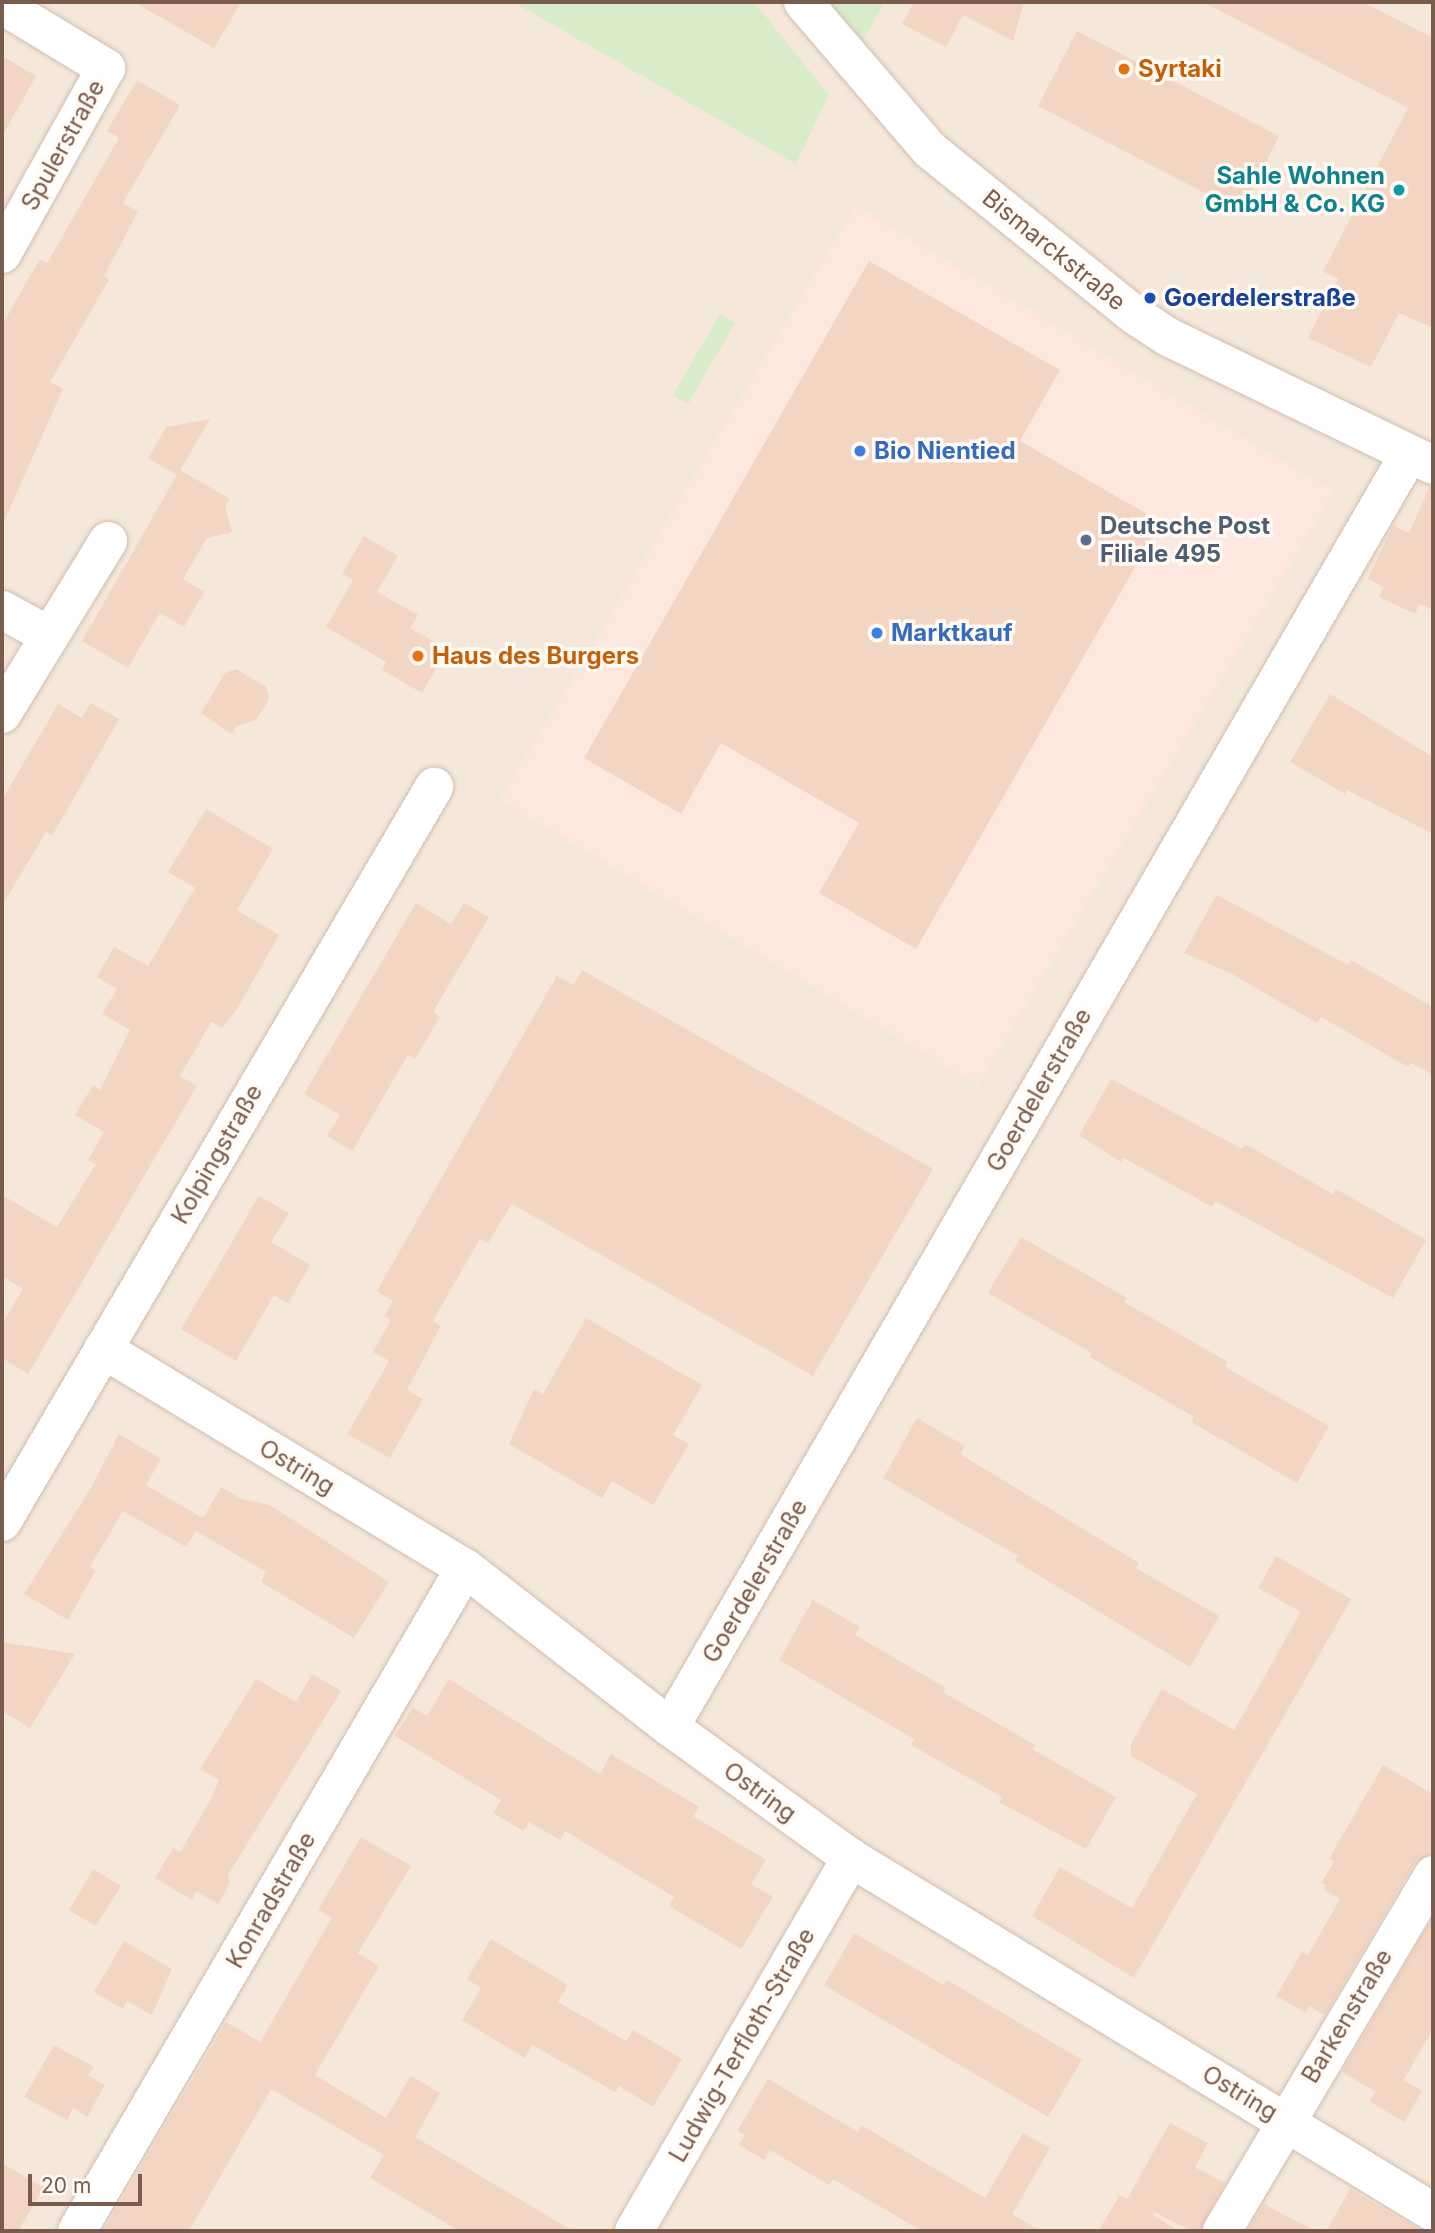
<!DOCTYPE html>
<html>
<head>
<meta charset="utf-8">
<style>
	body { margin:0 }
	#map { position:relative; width:1435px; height:2233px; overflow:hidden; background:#fdf6ec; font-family:Inter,sans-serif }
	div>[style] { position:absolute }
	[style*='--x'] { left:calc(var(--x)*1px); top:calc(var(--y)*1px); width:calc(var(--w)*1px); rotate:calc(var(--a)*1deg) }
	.residential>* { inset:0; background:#f5e8da }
	.commercial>* { inset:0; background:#fde8e0 }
	.green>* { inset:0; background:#d8ecc9 }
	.building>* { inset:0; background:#f3d5c3 }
	.roads { filter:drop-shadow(0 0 2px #d1beb0) drop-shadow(0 0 2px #d1beb0) }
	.street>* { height:38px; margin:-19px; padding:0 19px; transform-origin:19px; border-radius:19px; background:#fff }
	.dots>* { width:19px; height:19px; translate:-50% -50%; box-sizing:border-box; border:4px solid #fffaf3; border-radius:50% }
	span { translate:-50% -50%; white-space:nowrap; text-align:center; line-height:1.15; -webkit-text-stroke:7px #fffaf3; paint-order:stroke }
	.food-label { font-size:24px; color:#c56008; font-weight:700 }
	.left { translate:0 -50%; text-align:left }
	.street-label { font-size:24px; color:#7a5c4d }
	.culture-label { font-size:24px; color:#0d838f; font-weight:700 }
	.right { translate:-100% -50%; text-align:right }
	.transit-label { font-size:24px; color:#164399; font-weight:700 }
	.shop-label { font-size:24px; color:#366cbe; font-weight:700 }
	.service-label { font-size:24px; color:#4e5e75; font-weight:700 }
	.frame { position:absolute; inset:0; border:4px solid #7a5c4d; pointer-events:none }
	.scale { position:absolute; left:28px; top:2174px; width:114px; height:32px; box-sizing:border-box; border:4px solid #7a5c4d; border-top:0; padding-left:9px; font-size:21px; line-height:24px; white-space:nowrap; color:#7a5c4d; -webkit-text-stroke:5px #fffaf3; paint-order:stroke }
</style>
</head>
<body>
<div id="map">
	<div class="residential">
		<i style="clip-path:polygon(2px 2px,1433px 2px,1433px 2231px,2px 2231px)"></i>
	</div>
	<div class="commercial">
		<i style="clip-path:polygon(856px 206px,1334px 492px,978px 1085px,500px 800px)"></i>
	</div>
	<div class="green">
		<i style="clip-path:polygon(513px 2px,754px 2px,829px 95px,796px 164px)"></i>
		<i style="clip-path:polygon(803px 2px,885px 2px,852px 61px)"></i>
		<i style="clip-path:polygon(720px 314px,735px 323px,688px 404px,673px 395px)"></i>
	</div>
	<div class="building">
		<i style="clip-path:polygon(134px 2px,241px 2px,214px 48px)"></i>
		<i style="clip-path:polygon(914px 2px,1024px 2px,1013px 41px,963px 15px,946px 47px,902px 24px)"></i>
		<i style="clip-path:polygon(1203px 2px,1363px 2px,1433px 38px,1433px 328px,1399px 313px,1371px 367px,1308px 338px,1338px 279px,1323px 271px,1408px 108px)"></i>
		<i style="clip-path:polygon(1077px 31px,1279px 136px,1241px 212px,1038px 106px)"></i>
		<i style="clip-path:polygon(2px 56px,36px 76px,2px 136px)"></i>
		<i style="clip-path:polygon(137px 80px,180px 105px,123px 203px,138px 212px,104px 276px,109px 280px,50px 382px,63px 389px,2px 526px,2px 325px,40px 259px,47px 263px,119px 138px,107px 131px)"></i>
		<i style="clip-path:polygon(869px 261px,1060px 370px,1020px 441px,1161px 522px,916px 949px,819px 893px,859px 823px,721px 743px,681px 814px,584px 758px)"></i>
		<i style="clip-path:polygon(210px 419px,180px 470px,230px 499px,225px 506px,232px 532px,207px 538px,183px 579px,204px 592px,184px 627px,160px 613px,128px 668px,82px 641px,177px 475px,148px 458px,166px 427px)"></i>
		<i style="clip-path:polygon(1430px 486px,1433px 487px,1433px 610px,1419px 604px,1415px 614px,1379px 597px,1384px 587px,1368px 579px,1393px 525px,1409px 533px)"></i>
		<i style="clip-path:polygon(364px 536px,398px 556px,377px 592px,418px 615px,410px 628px,447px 649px,422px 693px,382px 670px,386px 662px,326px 627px,353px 580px,342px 574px)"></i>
		<i style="clip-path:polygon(236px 669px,266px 687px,269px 699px,256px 720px,237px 726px,231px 734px,201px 713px,225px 673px)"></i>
		<i style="clip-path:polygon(1330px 694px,1433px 757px,1433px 834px,1347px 790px,1345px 794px,1290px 762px)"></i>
		<i style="clip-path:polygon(91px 703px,119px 719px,52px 836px,46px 832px,2px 906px,2px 800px,58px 704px,82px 718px)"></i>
		<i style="clip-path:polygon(206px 809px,273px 849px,237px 910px,279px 935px,237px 1009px,222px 1028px,211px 1022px,180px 1076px,197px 1086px,28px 1374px,2px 1358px,2px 1324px,23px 1289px,2px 1276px,2px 1195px,57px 1227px,96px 1164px,88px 1160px,104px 1132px,75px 1115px,93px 1085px,100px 1090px,130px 1030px,102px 1014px,117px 989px,97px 977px,114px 947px,148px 966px,195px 888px,168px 872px)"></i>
		<i style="clip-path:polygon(1217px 895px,1348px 965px,1351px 960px,1433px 1007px,1433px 1075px,1411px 1063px,1408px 1067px,1321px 1017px,1317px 1023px,1230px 973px,1184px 953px)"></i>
		<i style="clip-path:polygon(416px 903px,451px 924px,464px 903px,489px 917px,433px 1012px,440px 1017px,415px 1059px,408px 1055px,352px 1151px,327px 1136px,340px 1115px,304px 1094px)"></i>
		<i style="clip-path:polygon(582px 970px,933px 1169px,813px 1376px,512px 1204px,488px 1243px,480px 1239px,433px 1321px,441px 1326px,407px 1390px,423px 1399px,390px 1458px,347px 1434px,389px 1361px,373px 1352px,391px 1320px,384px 1316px,393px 1301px,377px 1291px,557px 976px,573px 985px)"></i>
		<i style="clip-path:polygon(1111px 1079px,1242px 1149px,1245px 1144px,1333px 1194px,1336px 1189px,1426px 1240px,1393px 1298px,1215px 1201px,1212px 1207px,1124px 1158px,1121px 1162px,1079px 1135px)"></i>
		<i style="clip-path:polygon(259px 1196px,289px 1213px,271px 1242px,310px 1265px,288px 1303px,274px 1295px,236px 1361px,181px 1329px)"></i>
		<i style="clip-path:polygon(1021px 1237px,1127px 1298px,1124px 1302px,1228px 1362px,1225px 1367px,1329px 1426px,1297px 1483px,1191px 1422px,1194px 1417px,1090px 1357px,1092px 1353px,988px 1293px)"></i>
		<i style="clip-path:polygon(586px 1318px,702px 1385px,673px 1435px,689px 1444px,653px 1505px,612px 1481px,602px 1498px,509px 1444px,534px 1389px,543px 1394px)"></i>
		<i style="clip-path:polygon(917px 1418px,965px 1446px,960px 1454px,1139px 1563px,1136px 1568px,1219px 1616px,1190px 1667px,1015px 1561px,1018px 1556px,883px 1478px)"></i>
		<i style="clip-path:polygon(119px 1434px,161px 1459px,146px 1485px,203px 1518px,221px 1487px,241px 1499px,270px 1505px,389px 1582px,354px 1638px,261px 1582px,266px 1572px,196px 1531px,186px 1547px,123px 1511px,90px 1567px,96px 1570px,68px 1620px,24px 1594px,91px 1488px)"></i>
		<i style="clip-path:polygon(1276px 1556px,1351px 1599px,1134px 1978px,1032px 1916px,1060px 1867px,1132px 1908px,1197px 1794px,1131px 1756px,1131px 1744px,1162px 1689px,1234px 1730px,1301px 1612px,1258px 1588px)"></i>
		<i style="clip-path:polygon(813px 1600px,860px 1627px,855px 1635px,946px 1688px,943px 1692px,1035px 1745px,1032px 1749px,1116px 1797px,1086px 1849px,999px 1802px,1002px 1797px,911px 1745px,914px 1739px,779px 1660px)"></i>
		<i style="clip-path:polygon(2px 1642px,75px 1654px,30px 1728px,2px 1711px)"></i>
		<i style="clip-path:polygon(312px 1674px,341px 1691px,228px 1875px,230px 1883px,218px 1904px,196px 1891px,192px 1900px,155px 1878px,173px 1848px,180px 1852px,211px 1799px,219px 1780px,200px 1769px,256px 1679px,296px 1702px)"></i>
		<i style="clip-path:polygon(449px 1679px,600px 1774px,611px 1754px,699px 1807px,693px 1816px,766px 1860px,751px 1884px,773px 1897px,741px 1949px,669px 1906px,674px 1897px,565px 1831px,560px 1840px,529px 1822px,523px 1831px,493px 1813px,501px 1800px,395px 1736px,413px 1707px,427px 1716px)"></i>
		<i style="clip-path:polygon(1383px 1765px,1433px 1794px,1433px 1853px,1414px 1864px,1325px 2015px,1309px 2006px,1306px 2013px,1276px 1996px,1302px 1952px,1308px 1955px,1340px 1899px,1324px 1890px,1326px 1886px,1321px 1883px,1334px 1862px,1329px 1859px)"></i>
		<i style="clip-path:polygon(361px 1837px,411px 1866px,358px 1953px,379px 1966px,315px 2075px,386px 2118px,411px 2076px,440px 2093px,415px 2137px,573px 2231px,459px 2231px,370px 2178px,384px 2155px,271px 2089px,189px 2231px,103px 2231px,226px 2022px,260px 2042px,332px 1918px,318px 1910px)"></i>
		<i style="clip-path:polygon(93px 1869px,121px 1886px,96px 1926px,69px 1910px)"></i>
		<i style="clip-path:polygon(1433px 1917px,1433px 2029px,1404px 2080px,1422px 2091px,1404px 2122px,1369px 2101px,1376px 2092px,1342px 2072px)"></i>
		<i style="clip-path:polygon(854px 1933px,944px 1985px,947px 1980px,1082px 2060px,1048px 2117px,824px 1985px)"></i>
		<i style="clip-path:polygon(491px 1939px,568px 1985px,558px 2002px,626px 2041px,633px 2030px,682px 2059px,653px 2107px,619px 2086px,615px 2092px,532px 2045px,525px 2058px,462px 2020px,481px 1988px,467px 1979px)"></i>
		<i style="clip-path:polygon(124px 1941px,172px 1969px,152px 2015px,127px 2001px,123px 2009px,94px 1992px)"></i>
		<i style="clip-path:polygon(54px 2045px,94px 2067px,88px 2075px,105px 2085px,87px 2117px,73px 2108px,67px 2120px,24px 2097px)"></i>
		<i style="clip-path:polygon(768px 2079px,858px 2132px,861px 2125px,985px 2198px,1023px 2133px,1050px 2148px,1012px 2214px,1041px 2231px,922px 2231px,833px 2179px,829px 2185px,770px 2150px,764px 2160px,739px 2145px,745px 2135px,737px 2131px)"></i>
		<i style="clip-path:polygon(1170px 2123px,1208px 2143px,1195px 2167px,1225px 2183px,1200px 2231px,1191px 2231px,1155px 2212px,1153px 2215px,1179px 2231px,1098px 2231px,1120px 2195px,1127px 2199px)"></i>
		<i style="clip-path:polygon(2px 2163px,44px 2188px,18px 2231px,2px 2231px)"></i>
		<i style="clip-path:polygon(1350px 2189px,1422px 2231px,1423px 2231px,1326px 2231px)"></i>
		<i style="clip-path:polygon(1264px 2204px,1315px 2231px,1247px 2231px)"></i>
	</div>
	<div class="roads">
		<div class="street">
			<i style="--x:803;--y:2;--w:195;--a:49.4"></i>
			<i style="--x:930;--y:150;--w:265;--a:38.9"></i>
			<i style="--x:1136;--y:316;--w:38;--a:33"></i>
			<i style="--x:1168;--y:337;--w:294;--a:25.8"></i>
			<i style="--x:2;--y:5;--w:122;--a:31.2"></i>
			<i style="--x:106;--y:68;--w:213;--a:119.2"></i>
			<i style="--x:2;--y:610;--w:52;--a:28.5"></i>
			<i style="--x:2;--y:714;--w:203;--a:-58.5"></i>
			<i style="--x:103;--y:1349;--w:423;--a:31.2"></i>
			<i style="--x:465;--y:1568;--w:259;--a:37.8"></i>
			<i style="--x:670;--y:1727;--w:223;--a:35.9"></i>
			<i style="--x:851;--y:1858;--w:681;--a:31.31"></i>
			<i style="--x:2;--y:1522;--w:853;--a:-59.55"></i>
			<i style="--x:670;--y:1727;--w:1472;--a:-59.86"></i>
			<i style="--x:77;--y:2231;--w:768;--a:-59.66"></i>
			<i style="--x:634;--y:2231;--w:432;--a:-59.8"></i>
			<i style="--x:1222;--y:2231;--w:414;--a:-59.3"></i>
		</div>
	</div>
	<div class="dots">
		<i style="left:1124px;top:69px;background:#e8710a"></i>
		<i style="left:1399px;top:190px;background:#0f9aa8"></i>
		<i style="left:1150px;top:298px;background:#1a4fb4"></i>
		<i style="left:860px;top:451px;background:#3f7fe0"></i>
		<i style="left:1086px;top:540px;background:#5c6f8a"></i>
		<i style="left:877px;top:633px;background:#3f7fe0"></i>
		<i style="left:418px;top:656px;background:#e8710a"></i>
	</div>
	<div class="food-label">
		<span class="left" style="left:1138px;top:69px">Syrtaki</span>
		<span class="left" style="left:432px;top:656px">Haus des Burgers</span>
	</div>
	<div class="street-label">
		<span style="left:63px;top:145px;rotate:-61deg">Spulerstraße</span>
		<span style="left:1054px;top:250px;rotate:39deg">Bismarckstraße</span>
		<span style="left:1039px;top:1090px;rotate:-60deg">Goerdelerstraße</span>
		<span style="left:217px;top:1154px;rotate:-60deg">Kolpingstraße</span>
		<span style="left:297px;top:1467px;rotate:31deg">Ostring</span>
		<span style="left:755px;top:1581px;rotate:-60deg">Goerdelerstraße</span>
		<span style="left:760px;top:1792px;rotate:36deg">Ostring</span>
		<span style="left:271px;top:1900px;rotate:-60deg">Konradstraße</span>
		<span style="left:1347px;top:2016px;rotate:-59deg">Barkenstraße</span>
		<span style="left:742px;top:2045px;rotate:-60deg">Ludwig-Terfloth-Straße</span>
		<span style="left:1240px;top:2093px;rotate:31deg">Ostring</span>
	</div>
	<div class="culture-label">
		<span class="right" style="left:1385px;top:190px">Sahle Wohnen<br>GmbH &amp; Co. KG</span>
	</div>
	<div class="transit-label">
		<span class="left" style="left:1164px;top:298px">Goerdelerstraße</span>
	</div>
	<div class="shop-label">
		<span class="left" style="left:874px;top:451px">Bio Nientied</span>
		<span class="left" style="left:891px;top:633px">Marktkauf</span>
	</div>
	<div class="service-label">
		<span class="left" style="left:1100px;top:540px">Deutsche Post<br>Filiale 495</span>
	</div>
	<div class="frame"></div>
	<div class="scale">20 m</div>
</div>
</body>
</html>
